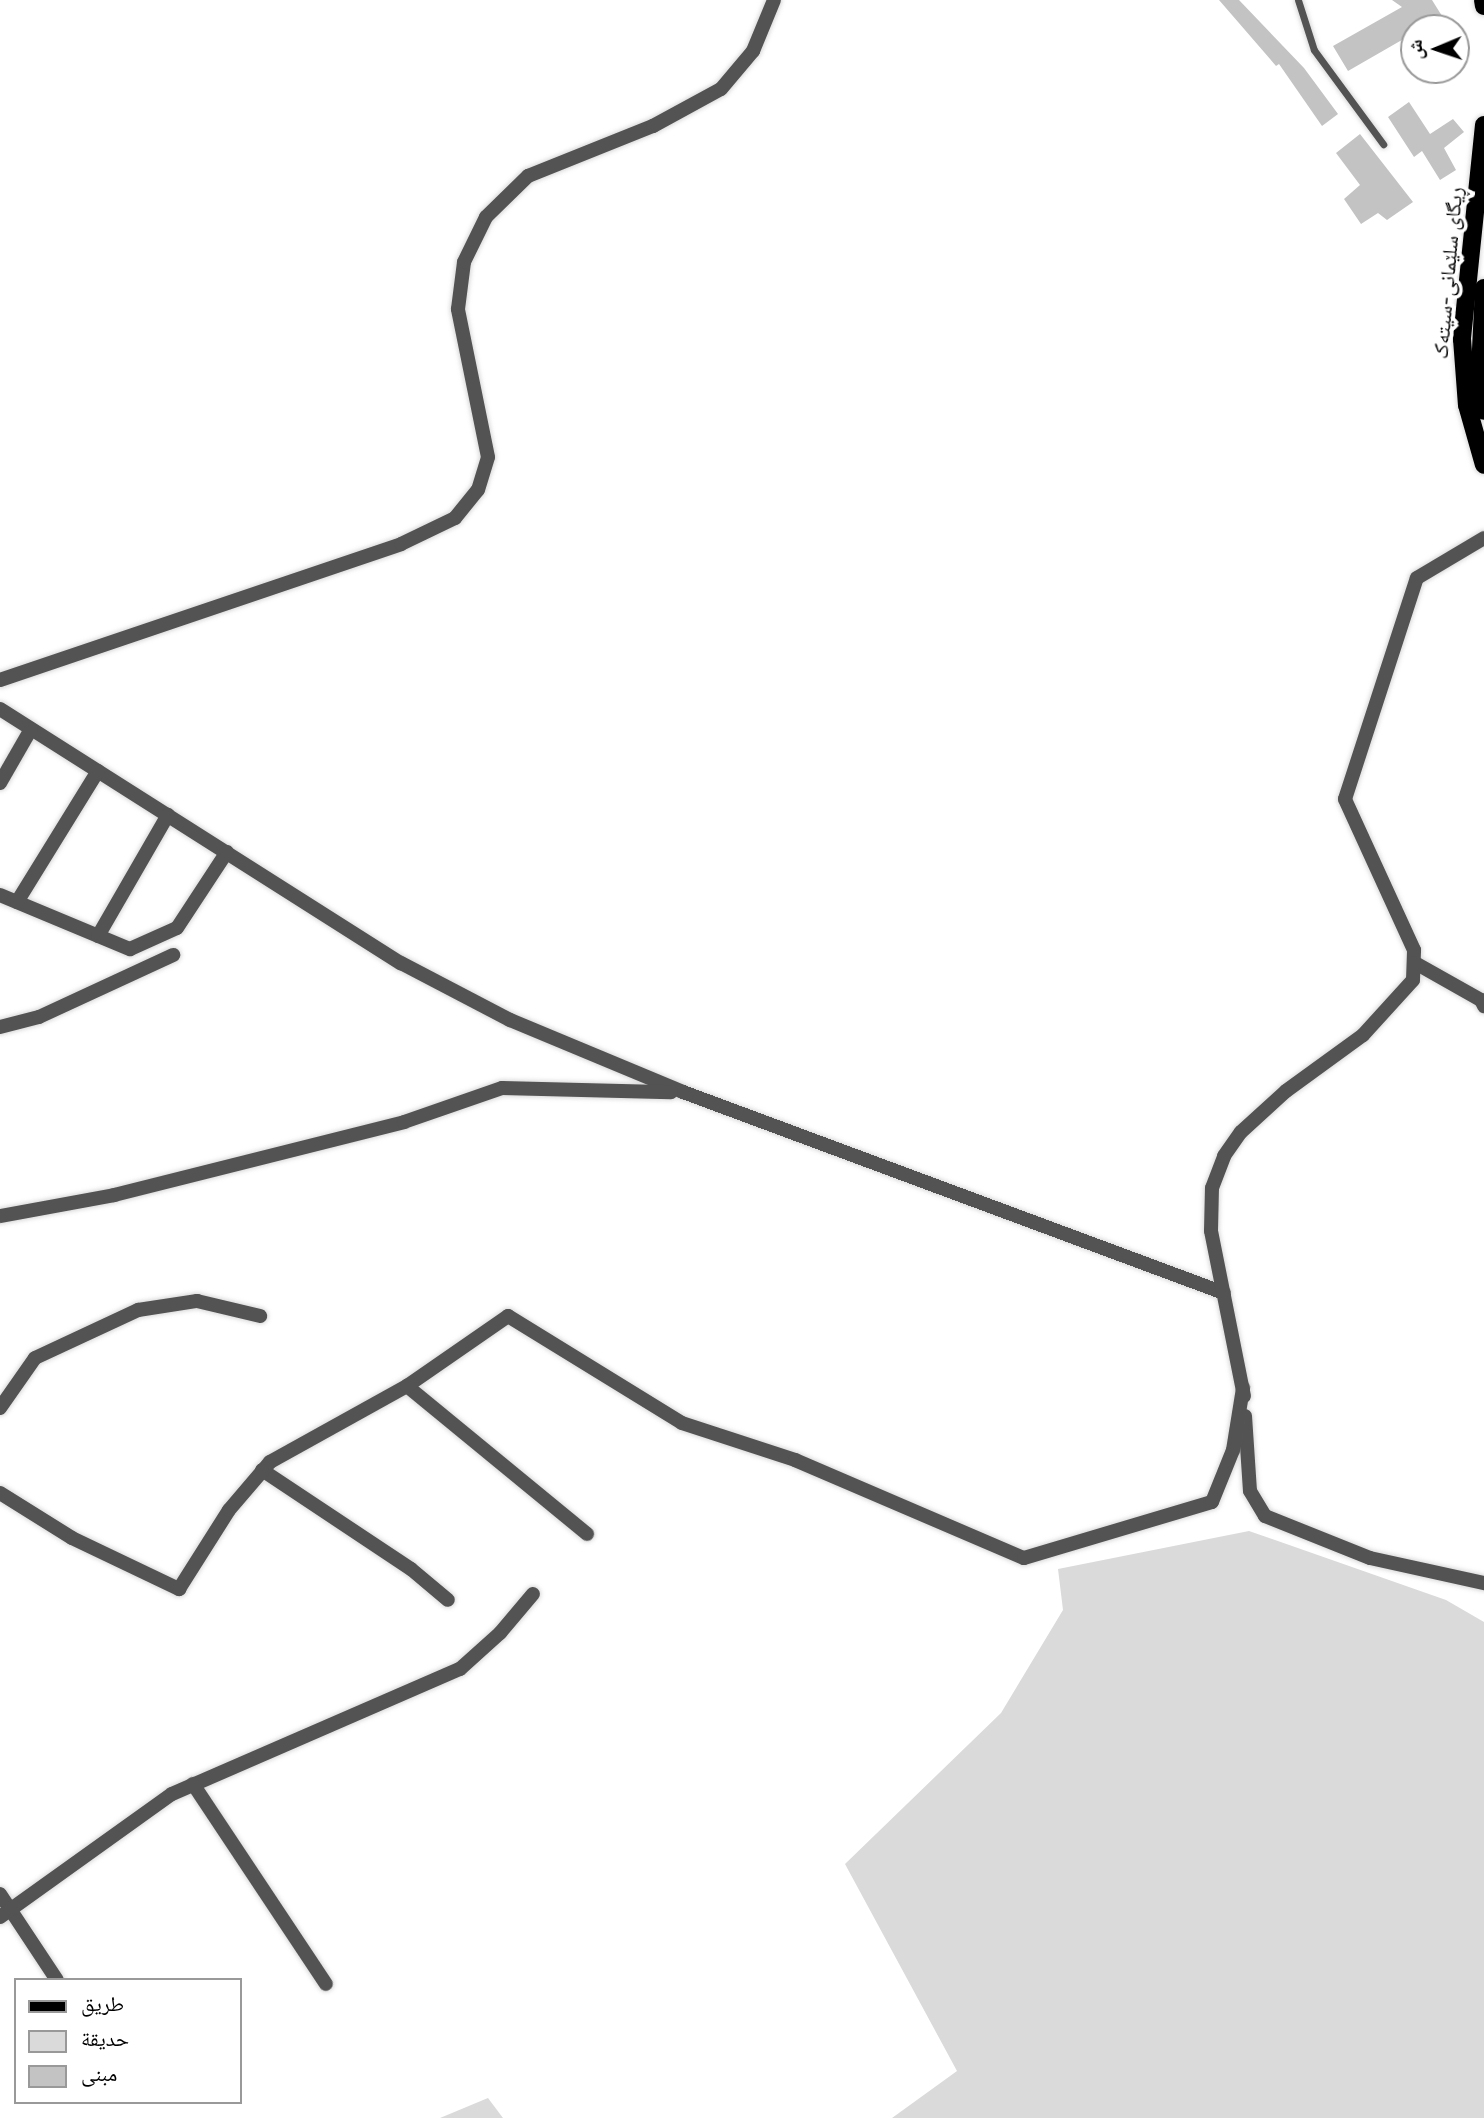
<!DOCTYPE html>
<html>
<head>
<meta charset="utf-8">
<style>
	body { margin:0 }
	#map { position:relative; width:1484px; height:2118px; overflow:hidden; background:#fff; font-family:"Space Grotesk","Noto Naskh Arabic",sans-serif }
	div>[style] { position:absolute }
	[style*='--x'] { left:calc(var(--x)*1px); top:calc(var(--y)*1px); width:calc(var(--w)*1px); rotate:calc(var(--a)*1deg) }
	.green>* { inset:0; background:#dadada }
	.building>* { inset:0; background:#c3c3c3 }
	.roads { filter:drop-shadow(0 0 2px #dbdbdb) drop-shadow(0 0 2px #dbdbdb) }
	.lane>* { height:7px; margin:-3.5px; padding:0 3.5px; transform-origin:3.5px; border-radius:3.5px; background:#535353 }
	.street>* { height:14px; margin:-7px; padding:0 7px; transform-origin:7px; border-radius:7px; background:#535353 }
	.primary>* { height:18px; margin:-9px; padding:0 9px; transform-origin:9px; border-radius:9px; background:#000 }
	span { translate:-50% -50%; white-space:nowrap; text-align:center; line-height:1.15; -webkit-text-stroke:7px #fff; paint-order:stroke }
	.street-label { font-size:21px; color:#000 }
	.legend { position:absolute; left:14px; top:1978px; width:228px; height:126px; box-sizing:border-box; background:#fff; border:2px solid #999; margin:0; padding:9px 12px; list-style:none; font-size:21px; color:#000 }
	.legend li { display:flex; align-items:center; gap:14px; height:35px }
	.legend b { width:35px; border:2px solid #999 }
	.north { position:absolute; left:1400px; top:14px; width:70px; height:70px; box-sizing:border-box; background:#fff; border:2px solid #999; border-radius:50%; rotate:268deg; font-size:19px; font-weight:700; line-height:28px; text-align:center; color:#000 }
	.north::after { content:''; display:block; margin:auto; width:24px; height:32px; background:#000; clip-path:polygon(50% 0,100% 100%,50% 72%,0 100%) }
</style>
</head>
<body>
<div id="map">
	<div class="green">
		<i style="clip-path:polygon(1249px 1531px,1446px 1600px,1484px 1622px,1484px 2118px,892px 2118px,957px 2071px,845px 1864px,1001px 1713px,1063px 1610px,1058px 1569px)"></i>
		<i style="clip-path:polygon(488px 2098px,503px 2118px,440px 2118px)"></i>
	</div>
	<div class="building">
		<i style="clip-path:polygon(1219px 0,1239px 0,1304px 68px,1338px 114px,1322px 126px,1279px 64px,1276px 66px)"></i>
		<i style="clip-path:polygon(1392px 0,1432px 0,1442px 16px,1414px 28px,1414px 33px,1348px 71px,1333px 46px,1402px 7px)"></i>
		<i style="clip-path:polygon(1409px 102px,1430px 134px,1453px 119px,1464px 132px,1444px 148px,1456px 170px,1440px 180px,1422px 151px,1414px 157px,1388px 117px)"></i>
		<i style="clip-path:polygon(1360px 134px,1413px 202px,1387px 220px,1378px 213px,1361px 224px,1344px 199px,1360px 185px,1336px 153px)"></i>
	</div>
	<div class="roads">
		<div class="lane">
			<i style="--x:1298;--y:0;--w:52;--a:72.3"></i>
			<i style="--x:1314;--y:50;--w:117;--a:53.7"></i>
		</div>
		<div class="street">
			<i style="--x:0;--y:680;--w:423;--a:-18.7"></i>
			<i style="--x:401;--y:544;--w:60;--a:-25.7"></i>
			<i style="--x:455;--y:518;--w:36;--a:-51"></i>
			<i style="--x:478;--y:490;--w:34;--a:-73"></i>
			<i style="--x:488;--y:457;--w:151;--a:-101.5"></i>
			<i style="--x:458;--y:309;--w:47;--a:-82.7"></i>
			<i style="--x:464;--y:262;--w:50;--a:-63.9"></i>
			<i style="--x:486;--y:217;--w:59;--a:-44.3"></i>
			<i style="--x:528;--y:176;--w:135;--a:-21.8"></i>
			<i style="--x:653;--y:126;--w:77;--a:-28.6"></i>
			<i style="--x:721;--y:89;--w:50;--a:-49.9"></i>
			<i style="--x:753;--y:51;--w:55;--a:-67.6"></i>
			<i style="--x:0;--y:709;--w:475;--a:32.4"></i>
			<i style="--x:401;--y:963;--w:123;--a:27.6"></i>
			<i style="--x:510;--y:1020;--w:187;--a:22.6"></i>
			<i style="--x:683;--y:1092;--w:577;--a:20.38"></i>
			<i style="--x:0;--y:783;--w:62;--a:-60.1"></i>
			<i style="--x:0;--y:895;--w:141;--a:22.6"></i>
			<i style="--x:130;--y:949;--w:51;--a:-24.1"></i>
			<i style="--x:177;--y:928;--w:91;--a:-56.7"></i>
			<i style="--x:17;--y:902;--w:154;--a:-58.3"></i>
			<i style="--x:98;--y:936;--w:140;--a:-60"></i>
			<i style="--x:1417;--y:964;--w:73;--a:29.4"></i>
			<i style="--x:1481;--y:1000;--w:7;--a:63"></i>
			<i style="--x:0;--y:1027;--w:40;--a:-14.4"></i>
			<i style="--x:39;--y:1017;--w:148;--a:-24.8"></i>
			<i style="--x:0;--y:1216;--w:116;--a:-10.4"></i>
			<i style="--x:114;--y:1195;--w:299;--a:-14.1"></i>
			<i style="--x:404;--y:1122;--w:104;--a:-19.1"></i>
			<i style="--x:502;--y:1088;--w:169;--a:1.4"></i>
			<i style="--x:407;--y:1386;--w:233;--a:39.4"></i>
			<i style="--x:1244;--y:1396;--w:168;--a:-101.3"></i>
			<i style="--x:1211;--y:1231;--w:43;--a:-88.7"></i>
			<i style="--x:1212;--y:1188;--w:34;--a:-69"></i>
			<i style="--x:1224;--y:1156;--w:29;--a:-55"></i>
			<i style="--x:1241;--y:1132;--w:61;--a:-42.3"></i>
			<i style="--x:1286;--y:1091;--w:95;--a:-36"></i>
			<i style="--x:1363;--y:1035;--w:74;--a:-47.7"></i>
			<i style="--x:1413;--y:980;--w:30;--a:-88"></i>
			<i style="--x:1414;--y:950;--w:166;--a:-114.6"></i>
			<i style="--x:1345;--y:799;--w:232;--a:-72"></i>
			<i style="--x:1417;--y:578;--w:78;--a:-30.8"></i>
			<i style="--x:0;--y:1408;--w:61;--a:-55"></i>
			<i style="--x:35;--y:1358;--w:114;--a:-25"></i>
			<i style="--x:138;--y:1310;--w:60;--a:-8.7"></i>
			<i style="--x:197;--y:1301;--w:65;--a:13.4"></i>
			<i style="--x:1245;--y:1416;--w:75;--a:86.2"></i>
			<i style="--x:1250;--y:1491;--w:29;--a:59"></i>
			<i style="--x:1265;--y:1516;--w:113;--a:21.8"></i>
			<i style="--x:1370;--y:1558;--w:117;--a:12.4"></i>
			<i style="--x:262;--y:1470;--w:179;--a:33.6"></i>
			<i style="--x:411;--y:1569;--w:48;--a:40"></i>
			<i style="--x:0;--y:1493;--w:85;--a:32"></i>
			<i style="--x:72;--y:1538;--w:119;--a:25.5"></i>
			<i style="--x:179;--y:1589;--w:93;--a:-57.7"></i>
			<i style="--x:229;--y:1510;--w:63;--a:-49.5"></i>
			<i style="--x:270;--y:1462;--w:157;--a:-29"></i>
			<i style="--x:407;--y:1386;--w:123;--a:-34.7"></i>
			<i style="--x:508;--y:1316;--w:204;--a:31.6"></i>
			<i style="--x:682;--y:1423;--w:119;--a:18.1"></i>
			<i style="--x:795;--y:1460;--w:249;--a:23.2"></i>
			<i style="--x:1024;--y:1558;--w:196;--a:-16.6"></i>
			<i style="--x:1212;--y:1502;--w:56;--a:-68"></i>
			<i style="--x:1233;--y:1450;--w:63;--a:-80.8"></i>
			<i style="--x:193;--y:1784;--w:240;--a:56.4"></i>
			<i style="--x:0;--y:1894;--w:103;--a:56.5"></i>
			<i style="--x:0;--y:1917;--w:211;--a:-35.6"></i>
			<i style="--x:172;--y:1794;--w:314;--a:-23.5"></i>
			<i style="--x:460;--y:1669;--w:54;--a:-42"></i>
			<i style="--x:500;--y:1633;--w:51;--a:-49.8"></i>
		</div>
		<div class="primary">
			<i style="--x:1483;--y:0;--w:6;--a:81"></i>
			<i style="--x:1484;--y:125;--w:215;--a:95.9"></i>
			<i style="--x:1462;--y:339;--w:66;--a:85.7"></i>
			<i style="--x:1467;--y:405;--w:62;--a:74.2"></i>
			<i style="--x:1484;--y:288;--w:82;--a:92.8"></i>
			<i style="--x:1480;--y:370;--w:41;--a:84.4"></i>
		</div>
	</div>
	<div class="street-label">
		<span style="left:1448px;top:273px;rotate:-85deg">ڕیگای سلێمانی-سیتەک</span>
	</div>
	<ul class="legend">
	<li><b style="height:9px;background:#000"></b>طريق</li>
	<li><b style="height:19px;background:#dadada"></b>حديقة</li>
	<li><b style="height:19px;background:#c3c3c3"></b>مبنى</li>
	</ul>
	<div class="north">ش</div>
</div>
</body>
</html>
